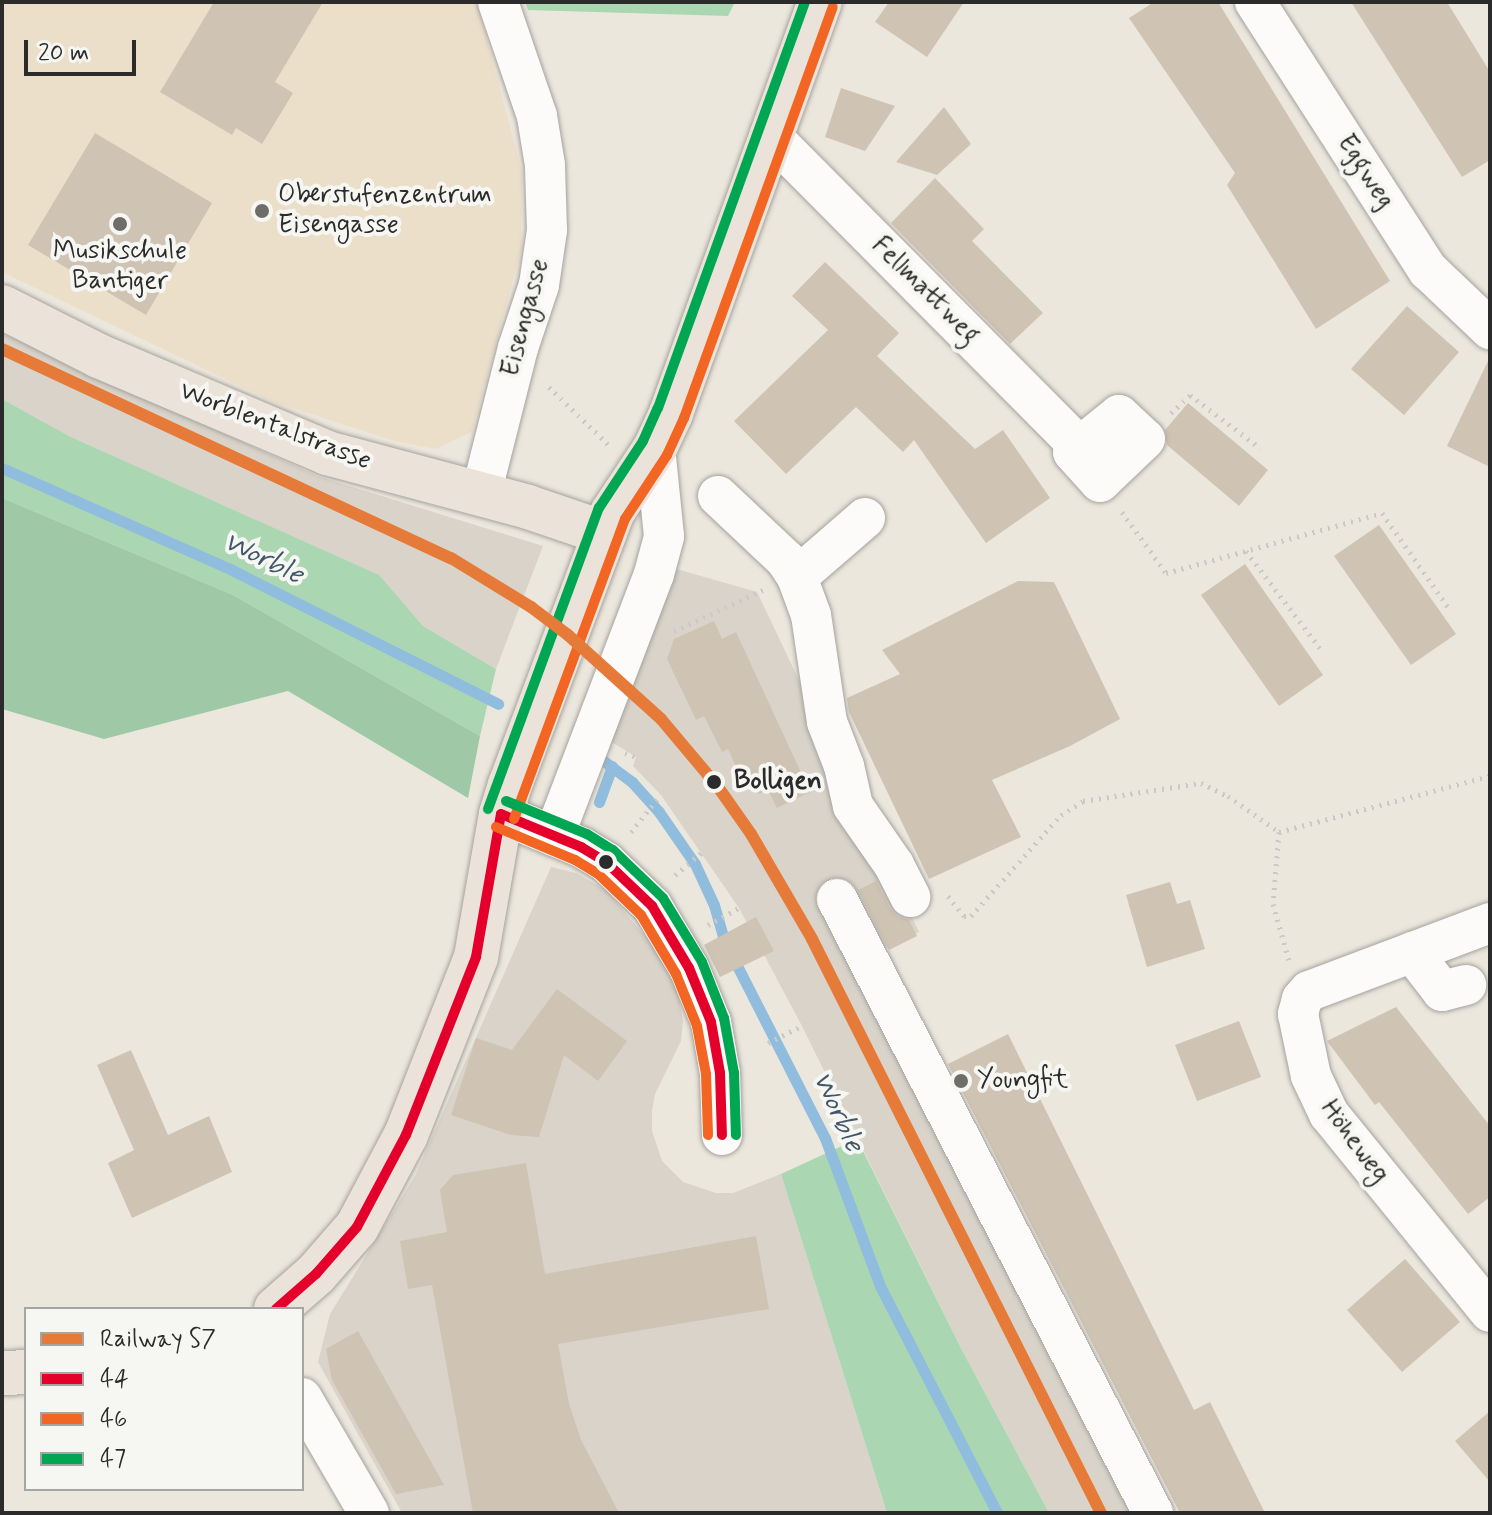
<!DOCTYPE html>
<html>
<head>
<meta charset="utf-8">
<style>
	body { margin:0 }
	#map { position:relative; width:1492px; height:1515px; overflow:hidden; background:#ebe7dd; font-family:Mynerve,sans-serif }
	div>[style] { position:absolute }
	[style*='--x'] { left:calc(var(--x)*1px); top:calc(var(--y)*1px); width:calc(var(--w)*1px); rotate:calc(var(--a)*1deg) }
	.built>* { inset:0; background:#ebdfca }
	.industrial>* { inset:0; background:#d9d3c9 }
	.green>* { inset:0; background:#aad7b2 }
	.forest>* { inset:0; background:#9ec8a6 }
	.stream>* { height:11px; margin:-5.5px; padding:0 5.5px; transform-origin:5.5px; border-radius:5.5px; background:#90bcdd }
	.building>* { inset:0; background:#cfc3b4 }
	.path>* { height:5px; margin-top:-2.5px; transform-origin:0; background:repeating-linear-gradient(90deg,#cbc9c7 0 2px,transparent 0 8px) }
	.roads { filter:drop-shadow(0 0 2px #a6a39e) drop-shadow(0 0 2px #a6a39e) }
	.minor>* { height:40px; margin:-20px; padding:0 20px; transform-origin:20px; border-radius:20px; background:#fcfbfa }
	.major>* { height:44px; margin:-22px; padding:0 22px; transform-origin:22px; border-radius:22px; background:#ebe3d9 }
	.bus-1>* { height:10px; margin:-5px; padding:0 5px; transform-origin:5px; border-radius:5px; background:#e4002b }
	.bus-2>* { height:10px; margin:-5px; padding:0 5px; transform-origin:5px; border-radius:5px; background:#f26522 }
	.bus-3>* { height:10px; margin:-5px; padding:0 5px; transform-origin:5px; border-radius:5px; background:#00a651 }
	.rail-1>* { height:12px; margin:-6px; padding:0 6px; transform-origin:6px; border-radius:6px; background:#e67b39 }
	.dots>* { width:22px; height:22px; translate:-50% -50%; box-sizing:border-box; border:4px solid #f6f6f2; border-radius:50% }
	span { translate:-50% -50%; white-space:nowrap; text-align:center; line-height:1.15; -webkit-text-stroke:8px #f6f6f2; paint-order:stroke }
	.street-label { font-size:26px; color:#2b2b2b }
	.poi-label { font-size:26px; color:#2b2b2b }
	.left { translate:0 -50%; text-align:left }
	.stop-label { font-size:26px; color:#2b2b2b; font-weight:700 }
	.water-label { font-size:28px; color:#415769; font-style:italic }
	.frame { position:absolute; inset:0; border:4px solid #2b2b2b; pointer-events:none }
	.legend { position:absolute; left:24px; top:1307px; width:280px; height:184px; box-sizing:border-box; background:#f6f6f2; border:2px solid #a5a5a2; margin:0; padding:10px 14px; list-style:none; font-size:24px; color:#2b2b2b }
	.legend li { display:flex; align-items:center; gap:16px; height:40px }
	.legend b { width:40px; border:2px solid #a5a5a2 }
	.scale { position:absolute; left:24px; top:40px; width:112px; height:36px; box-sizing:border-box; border:4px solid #2b2b2b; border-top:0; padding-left:10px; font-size:24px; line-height:28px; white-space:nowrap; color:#2b2b2b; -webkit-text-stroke:6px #f6f6f2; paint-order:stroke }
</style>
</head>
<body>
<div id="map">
	<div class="built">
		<i style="clip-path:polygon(2px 2px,477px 2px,522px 172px,521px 250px,472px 432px,435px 449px,391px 440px,274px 402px,2px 272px)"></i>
	</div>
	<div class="industrial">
		<i style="clip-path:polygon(2px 333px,317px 476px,543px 546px,496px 669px,423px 626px,378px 575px,71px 437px,2px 399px)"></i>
		<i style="clip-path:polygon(666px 566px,757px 592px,919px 932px,862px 959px,1149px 1513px,1049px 1513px,963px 1352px,802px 1026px,739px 908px,661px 795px,633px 766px,636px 757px,605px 738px)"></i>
		<i style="clip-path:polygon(551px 867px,576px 873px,607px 891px,658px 952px,677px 985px,683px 1021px,681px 1041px,655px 1094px,652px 1111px,652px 1131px,662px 1161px,683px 1182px,716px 1193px,733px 1193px,781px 1174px,887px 1513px,402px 1513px,318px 1362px,330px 1314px,415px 1176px)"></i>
	</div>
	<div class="green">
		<i style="clip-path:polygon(525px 2px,735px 2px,728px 16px,528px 10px)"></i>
		<i style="clip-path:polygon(2px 399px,71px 437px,379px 575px,423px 626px,496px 669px,480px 736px,233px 595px,2px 498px)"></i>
		<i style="clip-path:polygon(857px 1139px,963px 1352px,1049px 1513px,887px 1513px,781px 1174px)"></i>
	</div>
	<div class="forest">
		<i style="clip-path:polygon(2px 498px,233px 595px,480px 736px,468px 798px,288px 691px,104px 739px,2px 709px)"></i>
	</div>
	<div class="stream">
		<i style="--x:2;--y:468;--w:252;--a:23.9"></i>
		<i style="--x:232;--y:570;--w:298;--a:26.7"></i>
		<i style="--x:597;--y:756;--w:44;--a:36.6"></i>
		<i style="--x:632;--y:782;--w:40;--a:48"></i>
		<i style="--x:659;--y:812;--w:63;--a:55.3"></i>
		<i style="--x:695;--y:864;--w:45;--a:65.1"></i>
		<i style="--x:714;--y:905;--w:36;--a:74"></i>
		<i style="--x:724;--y:940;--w:222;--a:63"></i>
		<i style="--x:825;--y:1138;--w:158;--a:69.6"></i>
		<i style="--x:880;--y:1286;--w:255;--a:62.7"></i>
		<i style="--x:599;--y:802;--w:38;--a:-70"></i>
	</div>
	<div class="building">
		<i style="clip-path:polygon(214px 2px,323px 2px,275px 82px,293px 93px,262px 144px,236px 128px,232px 135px,160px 92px)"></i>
		<i style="clip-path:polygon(889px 2px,964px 2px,927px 57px,875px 22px)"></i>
		<i style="clip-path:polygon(1154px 2px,1218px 2px,1390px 281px,1316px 329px,1227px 185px,1235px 173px,1129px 18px)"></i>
		<i style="clip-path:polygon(1351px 2px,1447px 2px,1490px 72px,1490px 160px,1462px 177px)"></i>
		<i style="clip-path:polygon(841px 88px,895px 106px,865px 151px,825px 137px)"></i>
		<i style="clip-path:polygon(944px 107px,971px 144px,937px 175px,896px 162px)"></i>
		<i style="clip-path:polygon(95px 133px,212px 203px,146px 315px,28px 245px)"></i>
		<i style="clip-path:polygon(935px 178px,984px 229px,972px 241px,1043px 313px,1010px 344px,891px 223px)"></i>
		<i style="clip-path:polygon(825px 262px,899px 333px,877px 356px,975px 449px,1003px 430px,1050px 498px,986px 543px,914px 440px,903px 452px,856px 407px,786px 474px,734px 421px,828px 330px,792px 296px)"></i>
		<i style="clip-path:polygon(1407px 306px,1459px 352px,1404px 415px,1351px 369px)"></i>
		<i style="clip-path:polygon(1490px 357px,1490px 467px,1447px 446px)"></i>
		<i style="clip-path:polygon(1188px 403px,1268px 470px,1239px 506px,1167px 445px,1165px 430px)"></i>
		<i style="clip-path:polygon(1379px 525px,1456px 634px,1411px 665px,1334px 556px)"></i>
		<i style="clip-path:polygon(1245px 564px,1323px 675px,1279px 706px,1201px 595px)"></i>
		<i style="clip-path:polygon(1018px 581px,1054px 582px,1120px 719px,1070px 746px,992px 780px,1021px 837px,929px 879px,849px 712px,847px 698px,900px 674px,882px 650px)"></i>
		<i style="clip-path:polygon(714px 621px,722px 639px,736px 632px,810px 792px,777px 808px,768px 790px,759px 794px,747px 769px,739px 773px,728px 749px,722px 752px,704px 716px,696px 720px,667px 659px,674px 639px)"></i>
		<i style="clip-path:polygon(876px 881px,890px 908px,898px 917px,909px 920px,917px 936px,889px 950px,858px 890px)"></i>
		<i style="clip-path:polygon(1170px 882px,1177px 904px,1190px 900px,1205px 949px,1147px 967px,1126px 895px)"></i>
		<i style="clip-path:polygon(756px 917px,774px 951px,720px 977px,704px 945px)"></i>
		<i style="clip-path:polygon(557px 989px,627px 1041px,598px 1081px,564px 1055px,539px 1137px,511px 1135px,451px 1115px,476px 1038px,512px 1050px)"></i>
		<i style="clip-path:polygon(1396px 1007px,1490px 1126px,1490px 1197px,1468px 1214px,1379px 1102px,1375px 1105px,1327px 1041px)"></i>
		<i style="clip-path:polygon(1239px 1021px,1261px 1077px,1197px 1101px,1175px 1045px)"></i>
		<i style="clip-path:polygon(1008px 1034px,1194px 1410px,1210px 1402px,1265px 1513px,1180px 1513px,948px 1064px)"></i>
		<i style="clip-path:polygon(131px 1050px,168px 1135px,209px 1116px,232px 1172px,132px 1218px,108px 1163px,134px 1150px,97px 1065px)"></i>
		<i style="clip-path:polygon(526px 1163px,545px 1274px,756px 1236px,769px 1309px,558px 1344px,569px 1404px,581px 1440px,619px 1513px,473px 1513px,432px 1285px,408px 1289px,400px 1241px,447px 1232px,440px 1190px,453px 1175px)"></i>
		<i style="clip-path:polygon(1405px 1259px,1460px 1322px,1402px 1372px,1347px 1310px)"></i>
		<i style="clip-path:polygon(358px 1331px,444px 1485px,396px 1494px,332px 1380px,326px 1349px)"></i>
		<i style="clip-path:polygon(1490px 1411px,1490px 1482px,1455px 1441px)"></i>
	</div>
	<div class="path">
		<i style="--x:549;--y:387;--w:86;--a:44.1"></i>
		<i style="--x:1171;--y:413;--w:26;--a:-43"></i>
		<i style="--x:1190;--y:395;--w:88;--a:37.1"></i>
		<i style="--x:1122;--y:512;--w:75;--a:54.2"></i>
		<i style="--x:1166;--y:573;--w:224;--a:-15.5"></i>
		<i style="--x:1382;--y:513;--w:115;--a:54.9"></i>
		<i style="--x:1246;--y:551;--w:122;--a:52.7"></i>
		<i style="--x:674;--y:631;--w:98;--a:-24.7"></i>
		<i style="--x:625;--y:753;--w:12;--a:20"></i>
		<i style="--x:631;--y:832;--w:48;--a:-51"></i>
		<i style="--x:1279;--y:832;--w:218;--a:-14.9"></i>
		<i style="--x:675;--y:875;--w:35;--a:-40"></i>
		<i style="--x:948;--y:896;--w:26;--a:51"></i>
		<i style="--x:964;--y:916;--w:7;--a:0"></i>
		<i style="--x:971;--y:916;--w:135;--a:-48.3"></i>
		<i style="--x:1061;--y:815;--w:26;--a:-32"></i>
		<i style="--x:1083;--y:801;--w:119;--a:-8.7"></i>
		<i style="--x:1201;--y:783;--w:30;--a:26"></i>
		<i style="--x:1228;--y:796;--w:62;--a:35.2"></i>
		<i style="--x:1279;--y:832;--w:72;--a:94.8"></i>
		<i style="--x:1273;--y:904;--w:58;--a:74.1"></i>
		<i style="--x:708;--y:925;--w:35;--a:-29"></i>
		<i style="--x:768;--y:1043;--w:38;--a:-27"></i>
	</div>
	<div class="roads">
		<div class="minor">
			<i style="--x:1255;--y:2;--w:319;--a:57.2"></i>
			<i style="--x:1428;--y:270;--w:86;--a:43.6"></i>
			<i style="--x:770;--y:135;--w:440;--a:45.2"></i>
			<i style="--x:1119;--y:415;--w:35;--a:43"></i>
			<i style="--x:1145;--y:439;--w:62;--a:136.3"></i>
			<i style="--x:1100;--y:482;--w:40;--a:-132"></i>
			<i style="--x:1073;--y:452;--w:59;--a:-38.8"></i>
			<i style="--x:481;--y:494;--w:151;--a:-75.8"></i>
			<i style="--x:518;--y:348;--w:66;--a:-71.6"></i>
			<i style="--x:539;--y:285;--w:56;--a:-81.7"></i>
			<i style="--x:547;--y:230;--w:65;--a:-91.8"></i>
			<i style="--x:545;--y:165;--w:50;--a:-99.3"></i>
			<i style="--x:537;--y:116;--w:120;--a:-108.9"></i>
			<i style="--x:718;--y:496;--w:93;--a:43.3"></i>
			<i style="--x:786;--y:560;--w:20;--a:57"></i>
			<i style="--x:797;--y:577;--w:40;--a:69.8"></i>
			<i style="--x:811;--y:615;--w:108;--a:81.5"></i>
			<i style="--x:827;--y:722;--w:47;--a:68.9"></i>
			<i style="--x:844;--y:766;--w:41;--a:77.3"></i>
			<i style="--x:853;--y:806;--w:72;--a:55.2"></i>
			<i style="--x:894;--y:865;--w:36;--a:63"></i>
			<i style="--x:797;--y:577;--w:90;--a:-40.9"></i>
			<i style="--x:501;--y:814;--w:87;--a:22.4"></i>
			<i style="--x:581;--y:847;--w:29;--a:31"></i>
			<i style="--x:606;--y:862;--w:64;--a:43.7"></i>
			<i style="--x:652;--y:906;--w:72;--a:59.2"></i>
			<i style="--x:689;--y:968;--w:58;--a:67.8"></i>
			<i style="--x:711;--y:1022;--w:52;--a:80"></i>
			<i style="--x:720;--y:1073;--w:62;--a:88.2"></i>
			<i style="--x:554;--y:836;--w:280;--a:-69.1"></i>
			<i style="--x:654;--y:574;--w:39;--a:-75"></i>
			<i style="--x:664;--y:536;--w:88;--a:-95.8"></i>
			<i style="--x:837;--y:899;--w:691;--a:62.77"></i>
			<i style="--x:1490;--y:923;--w:193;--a:159.4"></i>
			<i style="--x:1309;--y:991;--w:11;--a:131"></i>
			<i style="--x:1302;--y:999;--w:16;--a:105"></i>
			<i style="--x:1298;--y:1014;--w:63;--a:78.2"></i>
			<i style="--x:1311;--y:1076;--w:42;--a:64.7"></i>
			<i style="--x:1329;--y:1114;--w:255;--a:50.9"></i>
			<i style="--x:1412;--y:952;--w:49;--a:52.4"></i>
			<i style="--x:1442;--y:991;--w:25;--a:-14"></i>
			<i style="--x:302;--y:1398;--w:133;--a:59.8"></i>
		</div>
		<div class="major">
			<i style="--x:2;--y:307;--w:109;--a:26.8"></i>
			<i style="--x:99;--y:356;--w:248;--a:23"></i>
			<i style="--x:327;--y:453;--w:208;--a:15"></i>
			<i style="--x:528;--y:507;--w:81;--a:18.7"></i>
			<i style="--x:276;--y:1309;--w:53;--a:-41.2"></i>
			<i style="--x:316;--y:1274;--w:62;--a:-48.9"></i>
			<i style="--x:357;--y:1227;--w:104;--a:-62"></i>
			<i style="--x:406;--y:1135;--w:191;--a:-68.5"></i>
			<i style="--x:476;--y:957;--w:145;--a:-80.1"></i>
			<i style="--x:501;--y:814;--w:30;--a:-73"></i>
			<i style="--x:510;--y:785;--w:290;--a:-69.4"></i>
			<i style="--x:612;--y:513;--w:78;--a:-56.5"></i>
			<i style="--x:655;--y:448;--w:38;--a:-65"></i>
			<i style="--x:671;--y:413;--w:437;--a:-70.1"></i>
			<i style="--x:2;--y:1373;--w:24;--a:-2"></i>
		</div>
	</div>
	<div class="bus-1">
		<i style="--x:501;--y:814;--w:87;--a:22.4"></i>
		<i style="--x:581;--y:847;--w:29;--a:31"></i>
		<i style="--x:606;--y:862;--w:64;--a:43.7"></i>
		<i style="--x:652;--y:906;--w:72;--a:59.2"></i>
		<i style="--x:689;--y:968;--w:58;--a:67.8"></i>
		<i style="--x:711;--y:1022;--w:52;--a:80"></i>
		<i style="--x:720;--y:1073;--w:62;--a:88.2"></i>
		<i style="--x:276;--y:1309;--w:53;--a:-41.2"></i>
		<i style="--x:316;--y:1274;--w:62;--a:-48.9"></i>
		<i style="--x:357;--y:1227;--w:104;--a:-62"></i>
		<i style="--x:406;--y:1135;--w:191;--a:-68.5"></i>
		<i style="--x:476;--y:957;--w:145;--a:-80.1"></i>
	</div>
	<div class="bus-2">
		<i style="--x:514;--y:819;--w:320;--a:-69.7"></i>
		<i style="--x:625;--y:519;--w:77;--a:-56.7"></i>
		<i style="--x:667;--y:455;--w:41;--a:-65.3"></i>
		<i style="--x:684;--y:418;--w:437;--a:-70.1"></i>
		<i style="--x:496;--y:827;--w:86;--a:22.7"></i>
		<i style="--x:575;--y:860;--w:26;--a:31"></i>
		<i style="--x:597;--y:873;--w:61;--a:43.7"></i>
		<i style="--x:641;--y:915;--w:69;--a:59.3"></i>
		<i style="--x:676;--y:974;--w:56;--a:68"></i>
		<i style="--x:697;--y:1026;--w:49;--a:79.4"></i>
		<i style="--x:706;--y:1074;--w:61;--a:88.1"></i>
	</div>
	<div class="bus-3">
		<i style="--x:506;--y:801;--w:87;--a:22.2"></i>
		<i style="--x:587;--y:834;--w:31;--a:32"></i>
		<i style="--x:613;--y:850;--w:69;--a:43.8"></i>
		<i style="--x:663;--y:898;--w:75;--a:58.6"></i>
		<i style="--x:702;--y:962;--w:60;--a:68.6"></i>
		<i style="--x:724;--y:1018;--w:56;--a:79.7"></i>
		<i style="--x:734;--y:1073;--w:62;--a:88.2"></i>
		<i style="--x:488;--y:809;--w:321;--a:-69.8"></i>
		<i style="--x:599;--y:508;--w:80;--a:-56.7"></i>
		<i style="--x:643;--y:441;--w:36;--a:-66"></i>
		<i style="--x:658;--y:408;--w:432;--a:-70.1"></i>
	</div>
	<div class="rail-1">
		<i style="--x:2;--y:349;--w:495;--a:25"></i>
		<i style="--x:451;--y:558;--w:94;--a:31.5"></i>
		<i style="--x:531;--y:607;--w:46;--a:37.1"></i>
		<i style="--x:568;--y:635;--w:125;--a:42.1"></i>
		<i style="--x:661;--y:719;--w:89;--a:50"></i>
		<i style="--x:718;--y:787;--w:57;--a:54.9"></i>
		<i style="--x:751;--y:834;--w:121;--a:59.8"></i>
		<i style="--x:812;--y:939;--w:643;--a:63.28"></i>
	</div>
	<div class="dots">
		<i style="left:262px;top:211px;background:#6e6d69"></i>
		<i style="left:120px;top:224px;background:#6e6d69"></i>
		<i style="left:714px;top:782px;background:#2b2b2b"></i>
		<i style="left:606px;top:862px;background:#2b2b2b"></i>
		<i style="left:961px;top:1081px;background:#6e6d69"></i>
	</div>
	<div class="street-label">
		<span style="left:1365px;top:172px;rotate:57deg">Eggweg</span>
		<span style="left:925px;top:291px;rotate:45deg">Fellmattweg</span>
		<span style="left:526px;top:318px;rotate:-75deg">Eisengasse</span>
		<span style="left:275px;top:427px;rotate:21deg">Worblentalstrasse</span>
		<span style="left:1354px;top:1142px;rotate:53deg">Höheweg</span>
	</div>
	<div class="poi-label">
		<span class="left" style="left:278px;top:211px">Oberstufenzentrum<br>Eisengasse</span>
		<span style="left:120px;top:267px">Musikschule<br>Bantiger</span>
		<span class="left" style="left:977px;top:1081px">Youngfit</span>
	</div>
	<div class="stop-label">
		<span class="left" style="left:734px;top:782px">Bolligen</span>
	</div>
	<div class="water-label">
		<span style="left:263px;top:559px;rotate:26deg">Worble</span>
		<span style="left:837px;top:1112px;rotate:65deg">Worble</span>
	</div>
	<div class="frame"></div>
	<ul class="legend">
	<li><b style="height:10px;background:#e67b39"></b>Railway S7</li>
	<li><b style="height:10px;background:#e4002b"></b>44</li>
	<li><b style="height:10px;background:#f26522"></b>46</li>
	<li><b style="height:10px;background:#00a651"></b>47</li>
	</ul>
	<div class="scale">20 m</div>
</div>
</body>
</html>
